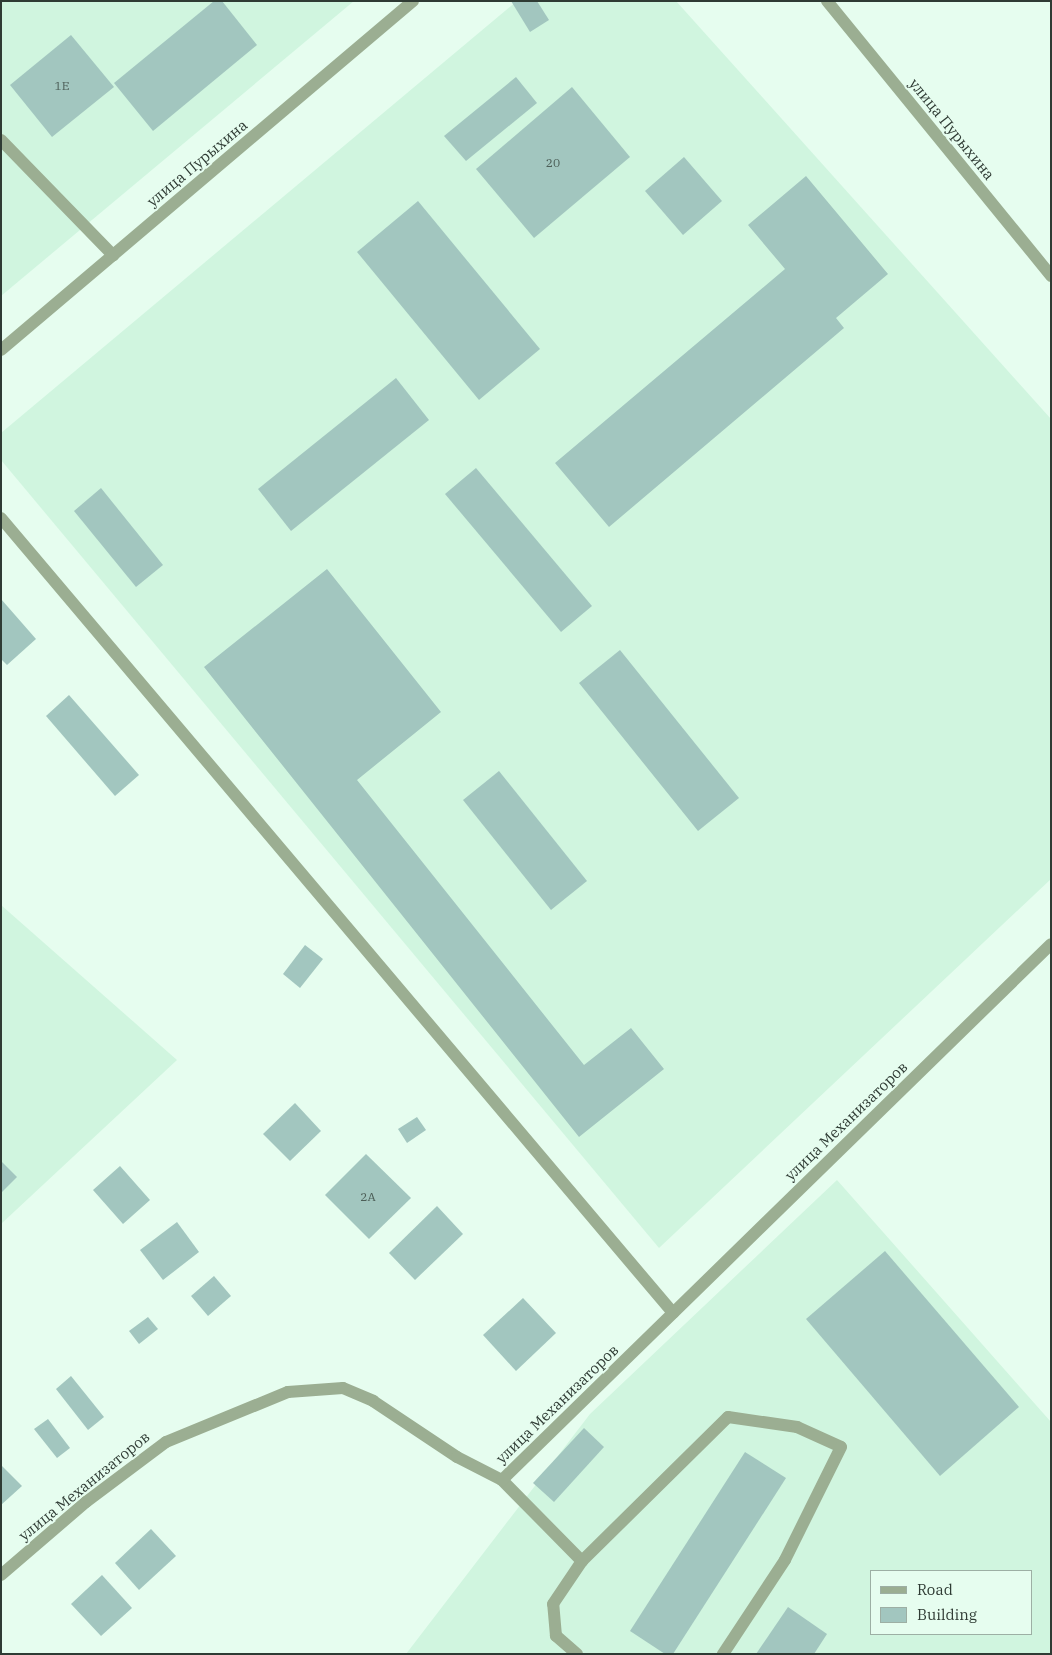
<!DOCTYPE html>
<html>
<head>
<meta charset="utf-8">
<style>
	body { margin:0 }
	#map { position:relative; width:1052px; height:1655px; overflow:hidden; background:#e6fdef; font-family:"IBM Plex Serif",serif }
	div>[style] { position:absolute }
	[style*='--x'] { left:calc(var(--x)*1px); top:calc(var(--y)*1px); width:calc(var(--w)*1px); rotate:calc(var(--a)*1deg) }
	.built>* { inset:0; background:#d0f5df }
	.building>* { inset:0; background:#a2c6bf }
	.minor>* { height:12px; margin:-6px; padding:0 6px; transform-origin:6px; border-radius:6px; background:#9bae92 }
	span { translate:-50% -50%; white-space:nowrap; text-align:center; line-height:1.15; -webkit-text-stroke:4px #e6fdef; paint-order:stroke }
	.number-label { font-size:12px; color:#4c5e57 }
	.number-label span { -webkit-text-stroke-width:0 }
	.street-label { font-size:15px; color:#2f3b34 }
	.frame { position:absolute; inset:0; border:2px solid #2f3b34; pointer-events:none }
	.legend { position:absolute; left:870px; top:1570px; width:162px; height:65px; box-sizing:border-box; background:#e6fdef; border:1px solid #9dafa4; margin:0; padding:6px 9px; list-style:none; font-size:15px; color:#2f3b34 }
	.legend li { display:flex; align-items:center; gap:10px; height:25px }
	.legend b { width:25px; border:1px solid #9dafa4 }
</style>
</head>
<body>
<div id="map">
	<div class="built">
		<i style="clip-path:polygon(1px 1px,354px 1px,1px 296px)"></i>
		<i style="clip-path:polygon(517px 1px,676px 1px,1051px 419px,1051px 879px,659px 1248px,1px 460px,1px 433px)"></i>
		<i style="clip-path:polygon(1px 905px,177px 1060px,1px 1224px)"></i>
		<i style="clip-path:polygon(evenodd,837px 1180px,1051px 1422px,1051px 1654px,406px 1654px,590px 1414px,837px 1180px,871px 1571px,1031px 1571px,1031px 1634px,871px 1634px,871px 1571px)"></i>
	</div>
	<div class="building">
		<i style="clip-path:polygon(214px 1px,222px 1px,257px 45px,153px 131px,114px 83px)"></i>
		<i style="clip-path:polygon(511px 1px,537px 1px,549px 20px,530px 32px)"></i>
		<i style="clip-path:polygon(71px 35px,114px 87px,52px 137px,10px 85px)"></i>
		<i style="clip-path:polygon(516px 77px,537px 103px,466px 161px,444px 136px)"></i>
		<i style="clip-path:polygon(572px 87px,630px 157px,534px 238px,476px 169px)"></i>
		<i style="clip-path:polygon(684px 157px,722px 201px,683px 235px,645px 191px)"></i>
		<i style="clip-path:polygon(806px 176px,888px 274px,836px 318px,844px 328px,609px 527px,555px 463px,785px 269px,748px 225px)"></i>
		<i style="clip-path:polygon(418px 201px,540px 349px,479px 400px,357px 252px)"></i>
		<i style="clip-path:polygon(396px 378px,429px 420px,291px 531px,258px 489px)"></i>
		<i style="clip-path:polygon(476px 468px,592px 606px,561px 632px,445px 494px)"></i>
		<i style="clip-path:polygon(101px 488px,163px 565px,136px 587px,74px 511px)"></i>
		<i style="clip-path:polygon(327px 569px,441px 712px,357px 780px,584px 1065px,631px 1028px,664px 1069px,579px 1137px,204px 667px)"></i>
		<i style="clip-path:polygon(1px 599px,36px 639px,7px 665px,1px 659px)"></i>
		<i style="clip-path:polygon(620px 650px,739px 798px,698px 831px,579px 683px)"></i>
		<i style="clip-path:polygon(69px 695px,139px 775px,115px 796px,46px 716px)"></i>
		<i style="clip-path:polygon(499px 771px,587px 881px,551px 910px,463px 800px)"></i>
		<i style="clip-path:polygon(305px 945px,323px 959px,300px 988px,283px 974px)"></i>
		<i style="clip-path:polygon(295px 1103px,321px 1131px,290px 1161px,263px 1134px)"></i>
		<i style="clip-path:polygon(417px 1117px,426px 1130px,407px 1143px,398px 1129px)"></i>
		<i style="clip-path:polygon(366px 1154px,411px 1198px,369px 1239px,325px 1195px)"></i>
		<i style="clip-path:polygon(1px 1161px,17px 1177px,1px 1193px)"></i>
		<i style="clip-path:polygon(120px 1166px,150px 1200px,123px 1224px,93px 1190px)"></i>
		<i style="clip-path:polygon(437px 1206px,463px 1234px,415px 1280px,389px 1253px)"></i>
		<i style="clip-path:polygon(177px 1222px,199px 1252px,163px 1280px,140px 1250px)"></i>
		<i style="clip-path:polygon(885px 1251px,1019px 1407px,940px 1476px,806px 1319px)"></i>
		<i style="clip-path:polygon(214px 1276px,231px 1296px,208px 1316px,191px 1296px)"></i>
		<i style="clip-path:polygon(523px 1298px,556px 1333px,516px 1371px,483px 1335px)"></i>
		<i style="clip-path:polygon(148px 1317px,158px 1329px,139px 1344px,129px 1331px)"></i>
		<i style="clip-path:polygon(71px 1376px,104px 1417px,88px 1430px,56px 1389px)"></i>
		<i style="clip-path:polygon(48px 1419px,70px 1448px,57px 1458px,34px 1429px)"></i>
		<i style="clip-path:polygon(584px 1428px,604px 1447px,554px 1502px,533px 1483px)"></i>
		<i style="clip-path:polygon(745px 1452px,786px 1478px,673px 1654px,665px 1654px,630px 1631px)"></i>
		<i style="clip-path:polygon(1px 1465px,22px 1486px,1px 1505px)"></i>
		<i style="clip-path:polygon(151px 1529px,176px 1556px,139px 1590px,115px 1563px)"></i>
		<i style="clip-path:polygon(102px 1575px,132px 1608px,101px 1636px,71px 1604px)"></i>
		<i style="clip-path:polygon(788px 1607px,827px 1634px,814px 1654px,756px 1654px)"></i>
	</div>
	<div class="minor">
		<i style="--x:827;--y:1;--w:355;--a:50.8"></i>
		<i style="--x:1;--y:140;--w:161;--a:45.8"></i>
		<i style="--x:1;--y:350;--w:540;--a:-40.27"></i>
		<i style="--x:1;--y:518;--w:1041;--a:49.79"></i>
		<i style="--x:502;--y:1480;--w:114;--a:45.4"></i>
		<i style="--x:1;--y:1575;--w:112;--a:-40.7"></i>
		<i style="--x:86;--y:1502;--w:100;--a:-36.9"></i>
		<i style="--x:166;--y:1442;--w:132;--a:-22.3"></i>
		<i style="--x:288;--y:1392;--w:55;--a:-4.2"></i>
		<i style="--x:343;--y:1388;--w:33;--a:23"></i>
		<i style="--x:373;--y:1401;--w:101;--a:33.7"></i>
		<i style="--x:457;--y:1457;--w:51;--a:27.1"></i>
		<i style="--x:502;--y:1480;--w:767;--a:-44.31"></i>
		<i style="--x:577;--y:1654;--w:28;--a:-139"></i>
		<i style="--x:556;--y:1636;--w:32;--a:-95"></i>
		<i style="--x:553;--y:1604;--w:52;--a:-56"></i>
		<i style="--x:582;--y:1561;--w:205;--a:-44.6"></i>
		<i style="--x:728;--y:1417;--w:70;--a:8.2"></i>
		<i style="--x:797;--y:1427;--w:48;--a:24.4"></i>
		<i style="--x:841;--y:1447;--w:126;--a:116.4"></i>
		<i style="--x:785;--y:1560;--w:113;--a:123.4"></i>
	</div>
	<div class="number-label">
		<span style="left:62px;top:86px">1Е</span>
		<span style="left:553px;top:163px">20</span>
		<span style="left:368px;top:1197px">2А</span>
	</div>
	<div class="street-label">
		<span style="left:952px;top:129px;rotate:51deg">улица Пурыхина</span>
		<span style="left:197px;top:163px;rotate:-40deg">улица Пурыхина</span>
		<span style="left:846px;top:1121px;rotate:-44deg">улица Механизаторов</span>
		<span style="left:557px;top:1404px;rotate:-44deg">улица Механизаторов</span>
		<span style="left:84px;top:1486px;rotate:-39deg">улица Механизаторов</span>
	</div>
	<div class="frame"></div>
	<ul class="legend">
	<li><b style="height:6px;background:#9bae92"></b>Road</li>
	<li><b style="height:14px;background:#a2c6bf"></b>Building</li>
	</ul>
</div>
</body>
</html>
